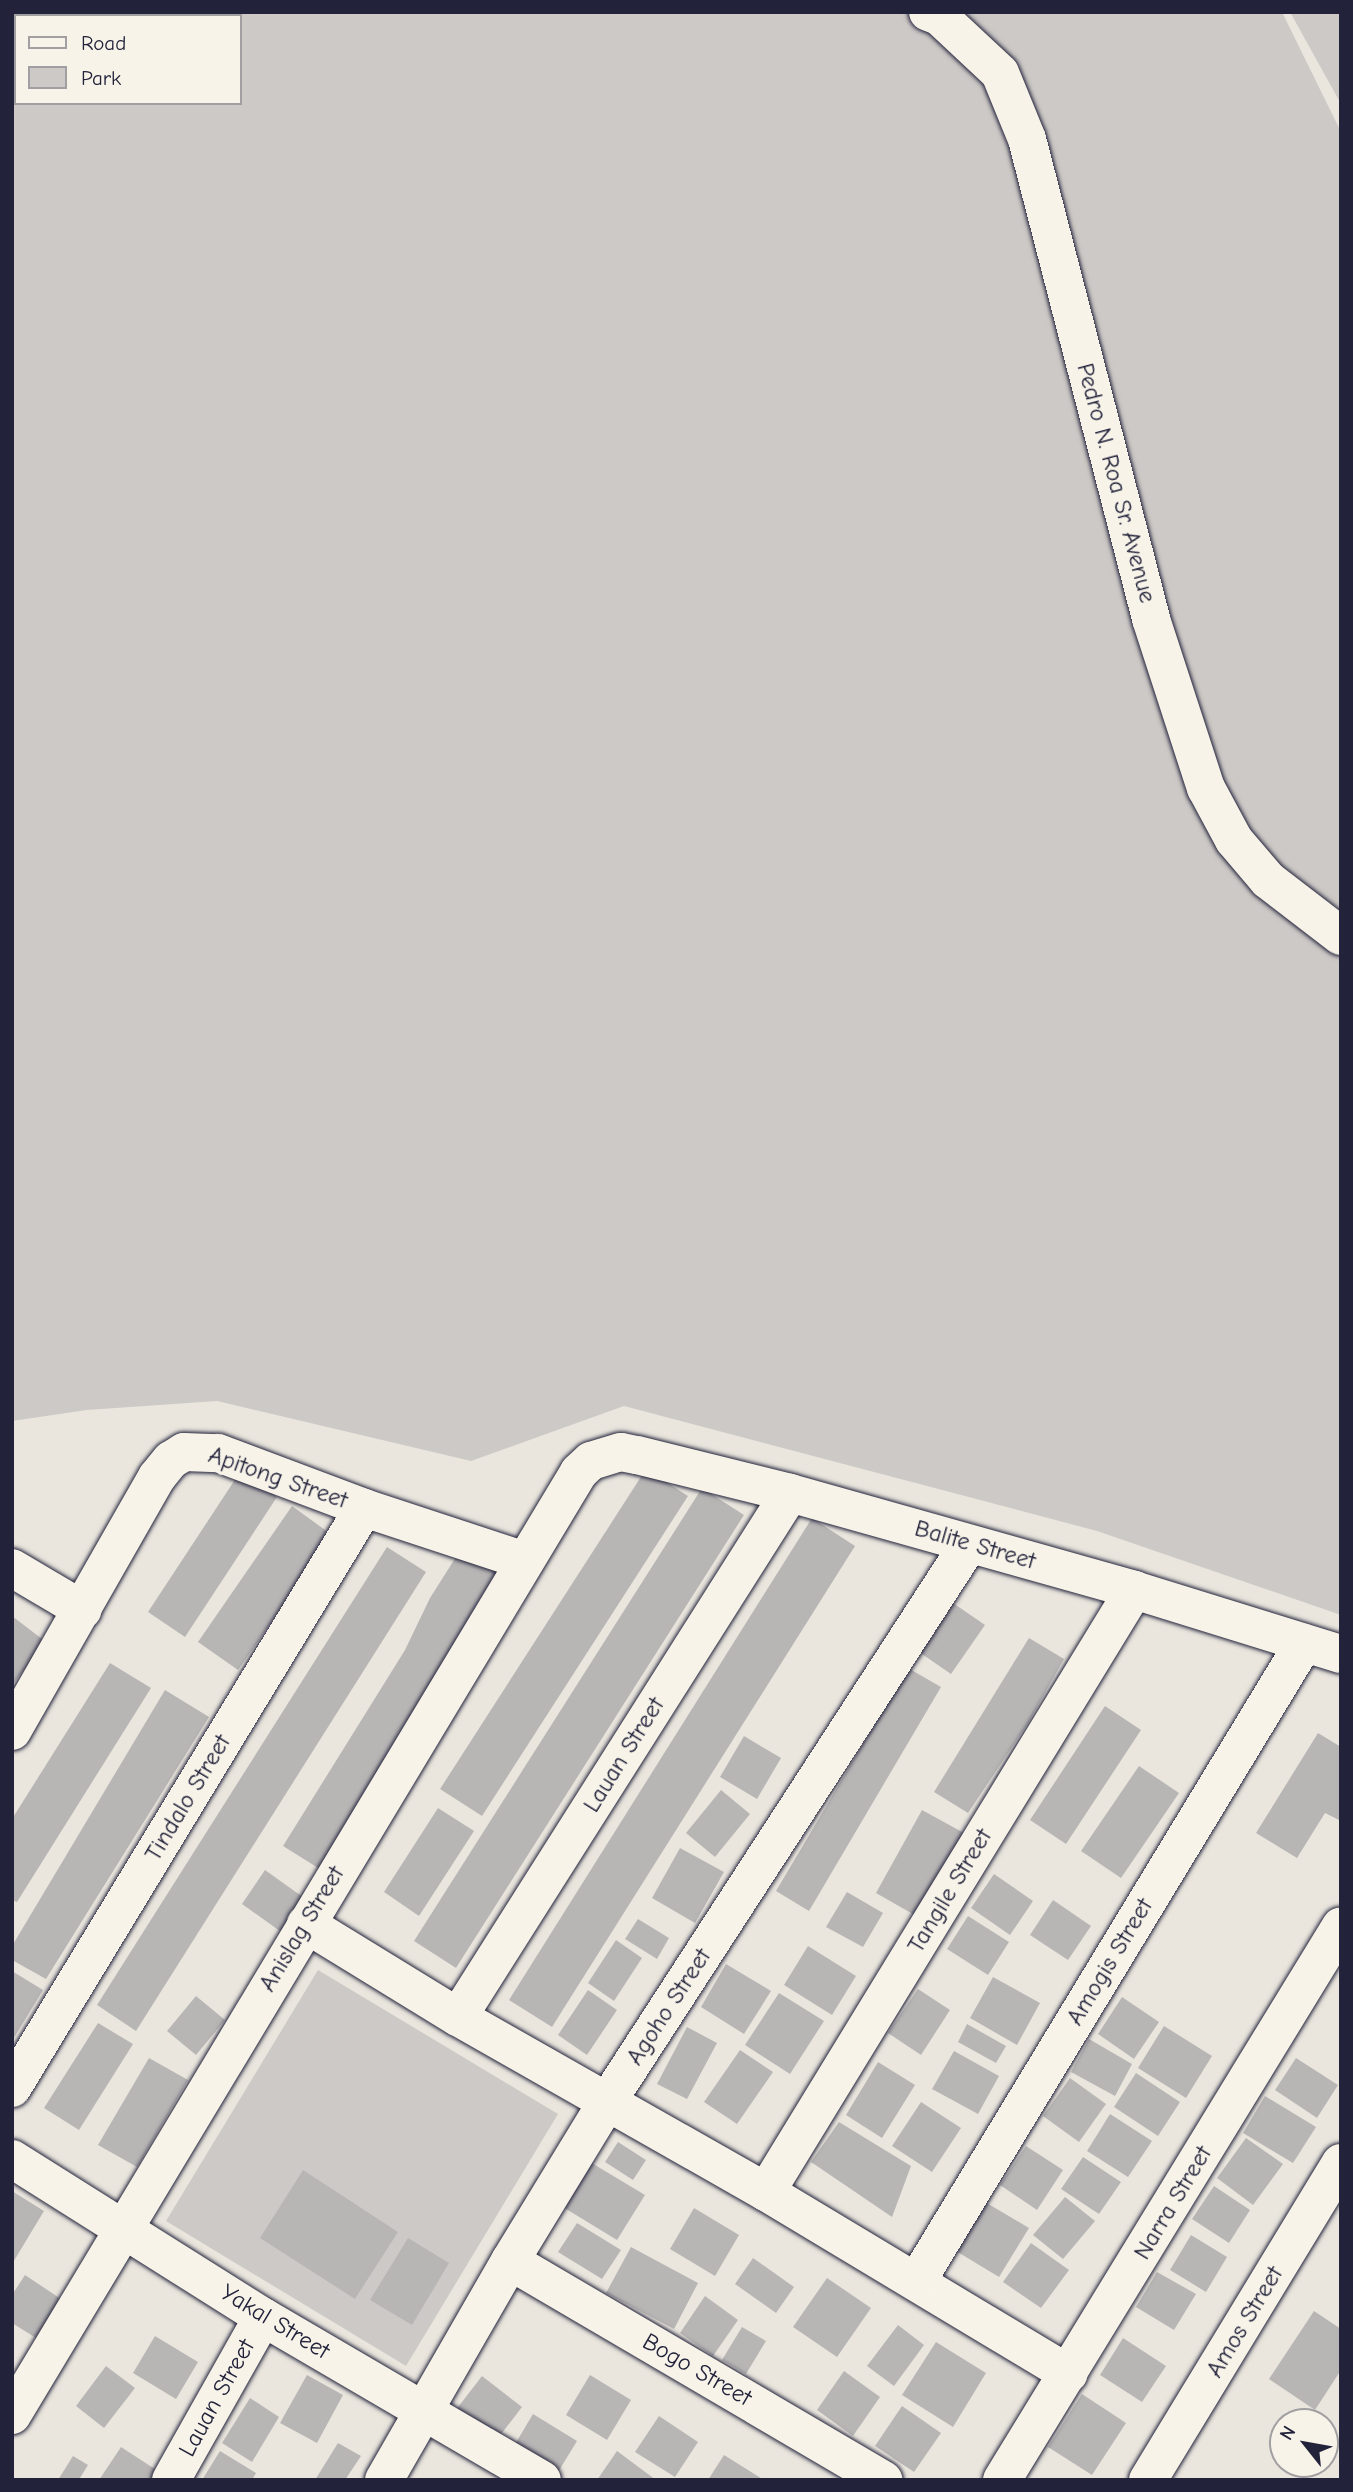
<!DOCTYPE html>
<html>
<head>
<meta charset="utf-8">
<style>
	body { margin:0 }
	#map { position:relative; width:1353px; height:2492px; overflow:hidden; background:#eae6de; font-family:"Comic Neue",sans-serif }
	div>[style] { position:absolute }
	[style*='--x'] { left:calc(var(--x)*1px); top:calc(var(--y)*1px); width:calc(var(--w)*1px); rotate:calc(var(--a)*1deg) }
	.green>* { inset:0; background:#cdc9c6 }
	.building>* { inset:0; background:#b8b6b5 }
	.roads { filter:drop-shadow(0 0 2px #22223b) drop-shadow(0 0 2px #22223b) }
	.minor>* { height:38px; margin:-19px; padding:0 19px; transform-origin:19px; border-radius:19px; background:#f7f3e8 }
	.primary>* { height:38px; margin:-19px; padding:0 19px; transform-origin:19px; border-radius:19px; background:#f7f3e8 }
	span { translate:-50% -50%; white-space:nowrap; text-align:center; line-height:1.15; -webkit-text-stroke:7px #f7f3e8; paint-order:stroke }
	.street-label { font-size:24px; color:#22223b }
	.frame { position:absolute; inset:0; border:14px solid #22223b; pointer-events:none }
	.legend { position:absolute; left:14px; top:14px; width:228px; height:91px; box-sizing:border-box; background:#f7f3e8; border:2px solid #a29fa3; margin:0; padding:9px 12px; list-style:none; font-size:21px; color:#22223b }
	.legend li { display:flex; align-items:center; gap:14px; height:35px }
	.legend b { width:35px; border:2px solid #a29fa3 }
	.north { position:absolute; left:1269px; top:2408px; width:70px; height:70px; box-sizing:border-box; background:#f7f3e8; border:2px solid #a29fa3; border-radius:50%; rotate:301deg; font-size:19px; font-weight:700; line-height:28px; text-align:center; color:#22223b }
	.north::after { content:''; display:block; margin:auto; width:24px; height:32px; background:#22223b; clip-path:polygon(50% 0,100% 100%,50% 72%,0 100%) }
</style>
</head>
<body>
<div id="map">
	<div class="green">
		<i style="clip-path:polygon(evenodd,12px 12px,1282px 12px,1341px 132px,1341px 1615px,1097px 1531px,624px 1406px,471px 1461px,217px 1401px,87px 1410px,12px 1421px,12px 12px,16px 16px,240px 16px,240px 103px,16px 103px,16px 16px)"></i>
		<i style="clip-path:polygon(1290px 12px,1341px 12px,1341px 104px)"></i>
		<i style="clip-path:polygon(318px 1970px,558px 2114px,406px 2366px,166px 2221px)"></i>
	</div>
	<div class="building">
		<i style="clip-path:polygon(646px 1469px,688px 1496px,482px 1816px,440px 1789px)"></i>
		<i style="clip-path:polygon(240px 1472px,277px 1497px,185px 1637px,148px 1612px)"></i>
		<i style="clip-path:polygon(702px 1488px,744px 1515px,456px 1968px,414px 1941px)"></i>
		<i style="clip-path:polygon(292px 1506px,332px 1535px,238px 1670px,198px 1642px)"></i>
		<i style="clip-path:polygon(812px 1518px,855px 1546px,552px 2027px,509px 2000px)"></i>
		<i style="clip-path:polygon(387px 1547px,426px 1572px,136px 2031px,97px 2005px)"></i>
		<i style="clip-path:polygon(461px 1549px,502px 1574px,323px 1871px,283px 1846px,405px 1650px,430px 1598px)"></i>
		<i style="clip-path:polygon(953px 1603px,985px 1625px,951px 1674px,919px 1652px)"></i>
		<i style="clip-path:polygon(12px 1616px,46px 1642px,12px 1685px)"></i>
		<i style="clip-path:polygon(1029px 1638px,1064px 1659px,1028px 1723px,968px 1813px,934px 1792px)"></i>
		<i style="clip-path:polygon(110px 1663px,151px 1688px,17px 1902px,12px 1900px,12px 1819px)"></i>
		<i style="clip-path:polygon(908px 1668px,941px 1687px,809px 1911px,776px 1891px)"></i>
		<i style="clip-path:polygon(165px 1690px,209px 1717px,46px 1979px,12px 1960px,12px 1946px)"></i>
		<i style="clip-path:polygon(1105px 1706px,1141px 1730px,1066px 1844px,1030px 1820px)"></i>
		<i style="clip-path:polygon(1318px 1733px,1341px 1747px,1341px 1821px,1325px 1813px,1297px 1858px,1256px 1833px)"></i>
		<i style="clip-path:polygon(744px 1736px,781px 1758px,757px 1799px,720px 1777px)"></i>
		<i style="clip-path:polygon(1139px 1766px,1179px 1793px,1121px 1878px,1081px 1851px)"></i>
		<i style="clip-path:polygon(721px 1790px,750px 1814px,715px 1857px,686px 1833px)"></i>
		<i style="clip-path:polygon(438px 1808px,474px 1831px,419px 1916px,384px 1892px)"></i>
		<i style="clip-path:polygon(922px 1810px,964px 1833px,918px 1917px,876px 1893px)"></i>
		<i style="clip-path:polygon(680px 1848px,724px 1872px,695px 1923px,652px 1898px)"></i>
		<i style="clip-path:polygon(265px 1870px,307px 1900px,284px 1934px,242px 1904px)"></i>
		<i style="clip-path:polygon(994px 1874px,1033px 1901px,1010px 1935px,971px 1908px)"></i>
		<i style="clip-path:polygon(847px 1892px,883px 1913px,863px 1947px,826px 1927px)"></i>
		<i style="clip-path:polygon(1053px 1900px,1091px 1926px,1068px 1960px,1030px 1935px)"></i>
		<i style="clip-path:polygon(968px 1916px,1009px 1942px,988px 1975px,947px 1949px)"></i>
		<i style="clip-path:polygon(638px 1919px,669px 1938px,657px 1959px,625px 1939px)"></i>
		<i style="clip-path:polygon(616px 1940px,642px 1958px,614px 2001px,588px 1983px)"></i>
		<i style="clip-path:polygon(808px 1946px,856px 1976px,832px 2015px,784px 1985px)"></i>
		<i style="clip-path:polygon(726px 1964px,771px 1991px,744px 2034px,701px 2007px)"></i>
		<i style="clip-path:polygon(12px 1971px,43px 1990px,12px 2041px)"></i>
		<i style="clip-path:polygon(993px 1977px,1040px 2003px,1017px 2045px,970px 2018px)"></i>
		<i style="clip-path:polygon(918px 1989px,950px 2010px,921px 2055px,888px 2033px)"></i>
		<i style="clip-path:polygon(588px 1990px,617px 2010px,587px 2055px,558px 2035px)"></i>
		<i style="clip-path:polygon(779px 1993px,824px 2021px,790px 2074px,745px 2045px)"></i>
		<i style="clip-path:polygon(196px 1996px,225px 2020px,196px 2055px,167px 2031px)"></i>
		<i style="clip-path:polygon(1122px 1997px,1159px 2022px,1134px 2059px,1098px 2034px)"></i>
		<i style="clip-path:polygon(98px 2023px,133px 2044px,79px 2130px,44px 2108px)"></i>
		<i style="clip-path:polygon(967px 2024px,1006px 2046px,996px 2063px,958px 2042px)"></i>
		<i style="clip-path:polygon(1164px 2026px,1212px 2056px,1186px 2098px,1138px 2068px)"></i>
		<i style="clip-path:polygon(687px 2027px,717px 2043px,687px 2099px,657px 2084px)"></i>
		<i style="clip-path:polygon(1089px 2039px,1132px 2064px,1115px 2096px,1071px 2072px)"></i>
		<i style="clip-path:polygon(740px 2050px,773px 2072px,737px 2124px,704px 2102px)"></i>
		<i style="clip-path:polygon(954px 2051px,999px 2076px,978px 2114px,932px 2089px)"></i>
		<i style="clip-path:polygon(149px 2058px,188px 2080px,137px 2167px,98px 2145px)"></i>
		<i style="clip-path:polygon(1296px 2058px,1338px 2085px,1317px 2118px,1275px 2090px)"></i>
		<i style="clip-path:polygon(878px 2062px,915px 2085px,882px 2138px,846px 2115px)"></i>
		<i style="clip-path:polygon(1136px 2073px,1180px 2102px,1158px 2136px,1114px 2107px)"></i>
		<i style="clip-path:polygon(1070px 2078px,1106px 2104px,1079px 2142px,1043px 2116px)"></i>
		<i style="clip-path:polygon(1265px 2096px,1316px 2127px,1293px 2163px,1243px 2133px)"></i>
		<i style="clip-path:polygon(921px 2102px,961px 2128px,932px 2172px,892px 2146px)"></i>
		<i style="clip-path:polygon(1110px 2114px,1152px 2141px,1128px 2177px,1087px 2151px)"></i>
		<i style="clip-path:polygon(839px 2122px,911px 2166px,892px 2217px,811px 2162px)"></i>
		<i style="clip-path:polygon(1246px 2138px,1283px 2164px,1253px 2205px,1217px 2178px)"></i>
		<i style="clip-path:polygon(618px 2142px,646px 2160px,633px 2180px,605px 2162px)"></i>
		<i style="clip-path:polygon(1026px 2146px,1063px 2170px,1037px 2210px,1000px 2185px)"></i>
		<i style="clip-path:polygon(580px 2156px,645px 2195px,617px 2240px,553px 2201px)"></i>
		<i style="clip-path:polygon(1083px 2157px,1121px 2182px,1099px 2214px,1061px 2189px)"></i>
		<i style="clip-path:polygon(303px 2170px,398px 2232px,355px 2299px,260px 2238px)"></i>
		<i style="clip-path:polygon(1214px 2186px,1250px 2210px,1229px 2243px,1192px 2219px)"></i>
		<i style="clip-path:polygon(12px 2191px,44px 2211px,12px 2264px)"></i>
		<i style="clip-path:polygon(1065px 2197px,1095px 2221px,1063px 2259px,1033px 2235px)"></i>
		<i style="clip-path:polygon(985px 2202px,1029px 2228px,999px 2277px,956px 2251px)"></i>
		<i style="clip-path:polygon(694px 2208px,739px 2235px,715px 2276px,670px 2249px)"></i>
		<i style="clip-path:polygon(577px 2223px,621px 2250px,602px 2279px,558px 2252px)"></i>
		<i style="clip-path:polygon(1191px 2235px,1227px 2257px,1206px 2292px,1170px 2270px)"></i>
		<i style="clip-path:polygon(408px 2238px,449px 2263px,412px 2325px,370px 2300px)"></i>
		<i style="clip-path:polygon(1031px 2243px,1069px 2270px,1041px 2308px,1003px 2282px)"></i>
		<i style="clip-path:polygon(631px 2247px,698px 2283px,674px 2329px,606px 2293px)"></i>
		<i style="clip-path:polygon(753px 2258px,794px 2287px,776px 2313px,735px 2284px)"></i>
		<i style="clip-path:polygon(1157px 2272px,1196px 2294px,1174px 2330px,1136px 2307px)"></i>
		<i style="clip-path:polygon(25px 2275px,61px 2299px,36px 2338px,12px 2323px,12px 2295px)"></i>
		<i style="clip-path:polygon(827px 2278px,871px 2308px,837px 2357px,793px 2327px)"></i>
		<i style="clip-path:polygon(705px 2296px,738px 2320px,713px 2356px,680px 2333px)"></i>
		<i style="clip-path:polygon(1314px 2311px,1341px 2329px,1341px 2370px,1315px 2410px,1269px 2379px)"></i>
		<i style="clip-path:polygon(898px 2325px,924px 2345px,894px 2386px,867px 2366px)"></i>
		<i style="clip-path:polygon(742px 2327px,766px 2341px,746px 2374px,722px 2360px)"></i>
		<i style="clip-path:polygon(155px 2336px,198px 2362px,176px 2399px,133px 2373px)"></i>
		<i style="clip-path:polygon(1123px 2338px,1166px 2366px,1142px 2402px,1100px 2375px)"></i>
		<i style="clip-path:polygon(936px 2342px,986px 2373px,953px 2427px,902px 2395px)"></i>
		<i style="clip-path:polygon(106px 2366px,135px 2388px,104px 2428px,76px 2406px)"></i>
		<i style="clip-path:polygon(844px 2371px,880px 2397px,853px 2436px,817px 2410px)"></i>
		<i style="clip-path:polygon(307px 2375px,343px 2395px,317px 2443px,280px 2423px)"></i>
		<i style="clip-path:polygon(590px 2375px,631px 2400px,607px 2440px,566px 2415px)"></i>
		<i style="clip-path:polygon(482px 2376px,522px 2407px,492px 2446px,452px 2415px)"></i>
		<i style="clip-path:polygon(1082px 2394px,1126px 2423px,1092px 2475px,1048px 2447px)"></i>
		<i style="clip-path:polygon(250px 2398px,279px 2417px,252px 2462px,222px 2443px)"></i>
		<i style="clip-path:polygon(902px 2406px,941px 2433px,914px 2472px,875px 2446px)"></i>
		<i style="clip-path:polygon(533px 2414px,577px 2441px,555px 2477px,511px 2451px)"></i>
		<i style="clip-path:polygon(659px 2416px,698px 2442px,675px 2477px,635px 2452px)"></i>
		<i style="clip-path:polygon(338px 2443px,361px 2456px,345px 2480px,315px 2480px)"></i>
		<i style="clip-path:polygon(121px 2447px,161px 2473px,157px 2480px,99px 2480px)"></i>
		<i style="clip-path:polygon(220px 2451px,256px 2473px,252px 2480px,202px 2480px)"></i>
		<i style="clip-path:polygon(617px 2451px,656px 2480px,597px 2480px)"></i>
		<i style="clip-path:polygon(724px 2455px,764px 2480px,708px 2480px)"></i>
		<i style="clip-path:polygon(73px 2456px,88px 2465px,80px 2478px,83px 2480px,58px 2480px)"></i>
	</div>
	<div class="roads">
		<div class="minor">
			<i style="--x:12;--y:1568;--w:82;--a:30.6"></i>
			<i style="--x:12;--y:1731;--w:292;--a:-60.3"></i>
			<i style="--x:157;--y:1477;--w:22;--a:-51"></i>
			<i style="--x:171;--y:1460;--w:15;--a:-32"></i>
			<i style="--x:184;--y:1452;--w:34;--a:2"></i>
			<i style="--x:218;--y:1453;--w:156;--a:20.6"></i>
			<i style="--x:364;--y:1508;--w:169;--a:18.2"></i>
			<i style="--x:306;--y:1924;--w:178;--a:31.5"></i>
			<i style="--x:458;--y:2017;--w:354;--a:29.6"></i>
			<i style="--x:766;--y:2192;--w:353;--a:31"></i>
			<i style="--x:458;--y:2017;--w:620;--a:-57.64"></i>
			<i style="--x:12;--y:2088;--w:678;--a:-58.75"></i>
			<i style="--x:12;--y:2159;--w:297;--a:32.2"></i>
			<i style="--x:263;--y:2317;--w:323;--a:30.3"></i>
			<i style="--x:766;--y:2192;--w:706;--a:-58.56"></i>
			<i style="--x:510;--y:2261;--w:433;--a:30.4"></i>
			<i style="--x:917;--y:2281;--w:746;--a:-58.76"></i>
			<i style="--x:12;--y:2415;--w:1100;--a:-58.98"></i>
			<i style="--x:579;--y:1472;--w:16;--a:-43"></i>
			<i style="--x:591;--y:1461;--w:31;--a:-17"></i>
			<i style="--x:621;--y:1452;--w:16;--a:11"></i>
			<i style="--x:637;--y:1455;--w:158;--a:13.9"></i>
			<i style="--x:790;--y:1493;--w:357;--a:15.7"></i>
			<i style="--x:1134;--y:1590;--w:217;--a:17.2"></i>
			<i style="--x:171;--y:2480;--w:187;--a:-60.6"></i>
			<i style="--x:384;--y:2480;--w:253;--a:-60.1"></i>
			<i style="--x:510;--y:2261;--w:186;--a:-58.6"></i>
			<i style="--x:607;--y:2102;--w:665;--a:-57.03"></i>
			<i style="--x:1002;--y:2480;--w:649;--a:-58.54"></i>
			<i style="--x:1148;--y:2480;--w:371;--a:-58.7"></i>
		</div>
		<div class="primary">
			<i style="--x:928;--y:12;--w:12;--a:20"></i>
			<i style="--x:939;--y:16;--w:83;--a:43.1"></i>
			<i style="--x:1000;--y:73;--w:71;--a:67.8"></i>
			<i style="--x:1027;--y:139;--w:496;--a:75.5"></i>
			<i style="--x:1151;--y:619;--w:178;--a:72"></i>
			<i style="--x:1206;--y:788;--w:59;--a:61.7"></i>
			<i style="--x:1234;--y:840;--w:52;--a:49.6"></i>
			<i style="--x:1268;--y:880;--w:92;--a:37.5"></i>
		</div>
	</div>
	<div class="street-label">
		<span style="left:1116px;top:483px;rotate:75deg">Pedro N. Roa Sr. Avenue</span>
		<span style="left:278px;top:1478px;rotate:19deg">Apitong Street</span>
		<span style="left:975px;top:1545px;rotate:16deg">Balite Street</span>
		<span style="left:624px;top:1755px;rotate:-58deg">Lauan Street</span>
		<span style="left:188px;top:1798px;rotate:-59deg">Tindalo Street</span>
		<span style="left:950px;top:1891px;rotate:-59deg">Tangile Street</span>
		<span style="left:302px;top:1929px;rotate:-59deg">Anislag Street</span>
		<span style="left:1110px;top:1962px;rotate:-59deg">Amogis Street</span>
		<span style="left:669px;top:2007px;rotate:-57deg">Agoho Street</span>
		<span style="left:1173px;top:2203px;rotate:-59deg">Narra Street</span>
		<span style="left:275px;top:2322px;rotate:31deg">Yakal Street</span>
		<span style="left:1245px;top:2322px;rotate:-59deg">Amos Street</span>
		<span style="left:697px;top:2370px;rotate:30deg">Bogo Street</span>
		<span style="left:217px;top:2398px;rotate:-61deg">Lauan Street</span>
	</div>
	<div class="frame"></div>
	<ul class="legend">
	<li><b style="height:9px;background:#f7f3e8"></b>Road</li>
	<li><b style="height:19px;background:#cdc9c6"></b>Park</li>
	</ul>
	<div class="north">N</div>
</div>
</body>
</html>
